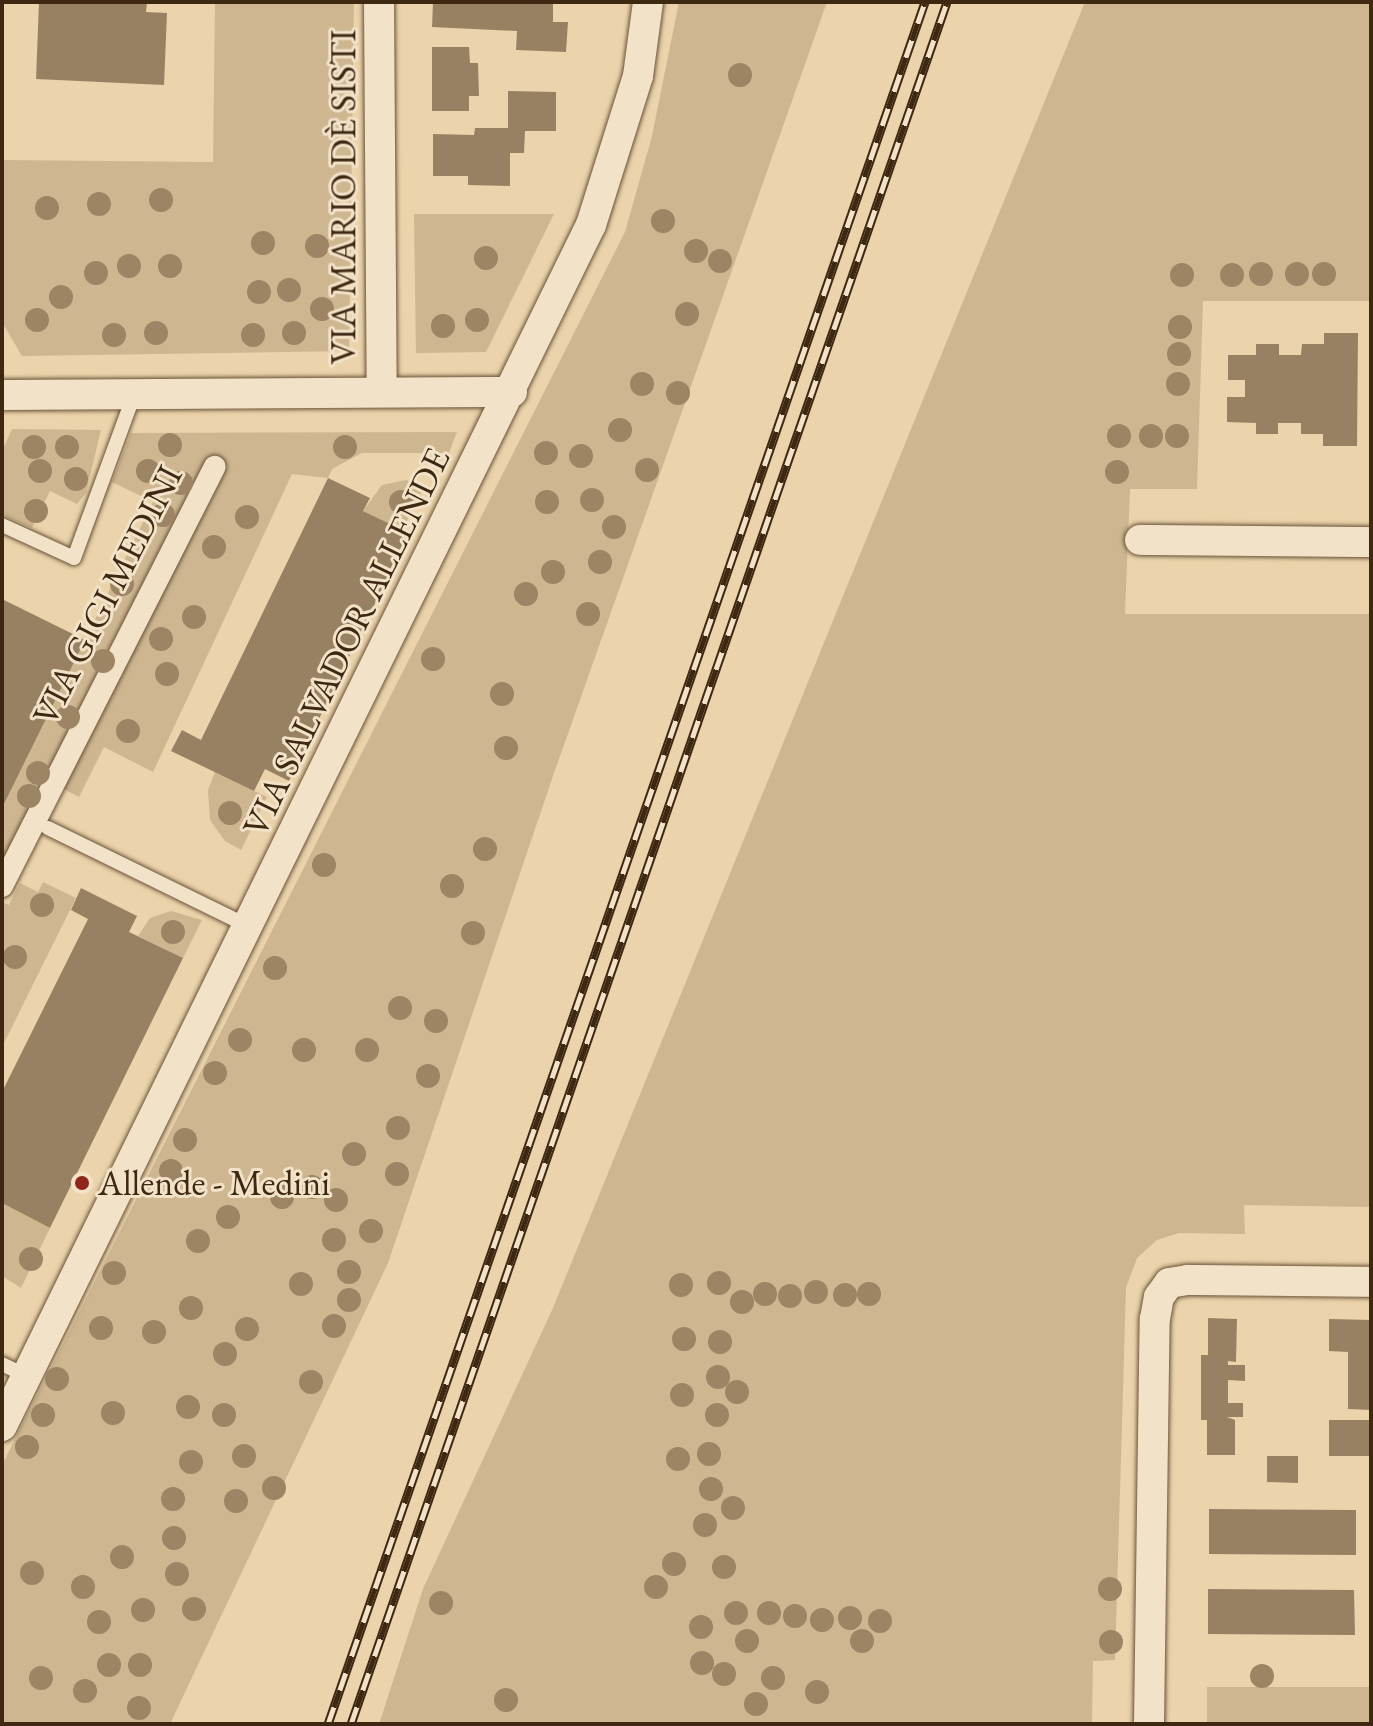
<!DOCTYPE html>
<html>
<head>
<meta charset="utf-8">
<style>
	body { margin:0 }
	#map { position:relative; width:1373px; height:1726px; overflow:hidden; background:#ebd3ab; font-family:"EB Garamond",serif }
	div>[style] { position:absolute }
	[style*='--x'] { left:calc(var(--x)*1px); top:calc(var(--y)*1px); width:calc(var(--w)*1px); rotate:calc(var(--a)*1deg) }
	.green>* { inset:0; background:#ceb691 }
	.building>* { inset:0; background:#988162 }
	.roads { filter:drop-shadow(0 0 2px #6a5338) drop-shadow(0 0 2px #6a5338) }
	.service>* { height:14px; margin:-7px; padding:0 7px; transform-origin:7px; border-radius:7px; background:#f2e2c8 }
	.pedestrian>* { height:22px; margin:-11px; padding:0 11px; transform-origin:11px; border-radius:11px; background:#f2e2c8 }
	.minor>* { height:30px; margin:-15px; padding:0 15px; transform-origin:15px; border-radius:15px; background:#f2e2c8 }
	.rail>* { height:9px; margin-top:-4.5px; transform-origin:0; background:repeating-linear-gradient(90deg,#f2e2c8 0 18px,#3f2812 0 36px); box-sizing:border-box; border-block:2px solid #3f2812 }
	.trees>* { width:24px; height:24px; margin:-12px; border-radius:50%; background:#9c8465 }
	.dots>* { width:22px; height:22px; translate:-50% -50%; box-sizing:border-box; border:4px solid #f2e2c8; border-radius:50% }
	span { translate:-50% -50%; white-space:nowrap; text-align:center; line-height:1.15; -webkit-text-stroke:6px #f2e2c8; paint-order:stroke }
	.street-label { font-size:36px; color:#3f2812 }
	.poi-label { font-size:36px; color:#3f2812 }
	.left { translate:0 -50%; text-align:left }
	.frame { position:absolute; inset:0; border:4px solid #3f2812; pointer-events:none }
</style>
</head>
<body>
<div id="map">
	<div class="green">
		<i style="clip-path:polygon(215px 2px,354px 2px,349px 351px,22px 356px,2px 322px,2px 160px,213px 162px)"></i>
		<i style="clip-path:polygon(679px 2px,827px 2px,553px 776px,388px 1263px,170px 1724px,2px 1724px,2px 1465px,625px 232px,652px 136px)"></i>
		<i style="clip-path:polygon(1085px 2px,1371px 2px,1371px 301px,1203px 301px,1197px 489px,1130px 489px,1125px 614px,1371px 614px,1371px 1207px,1244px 1205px,1245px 1234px,1179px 1233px,1157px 1240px,1137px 1258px,1126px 1288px,1115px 1660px,1093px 1661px,1092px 1724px,379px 1724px,423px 1589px,553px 1308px)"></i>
		<i style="clip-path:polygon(414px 214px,554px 214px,486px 352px,416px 353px)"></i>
		<i style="clip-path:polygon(12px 429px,101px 430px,86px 493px,77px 504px,50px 491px,32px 528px,2px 515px,2px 451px)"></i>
		<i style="clip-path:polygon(457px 432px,449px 453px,362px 453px,332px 469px,328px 478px,292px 474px,153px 772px,104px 747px,79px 797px,54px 784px,2px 886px,2px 808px,153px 502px,112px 482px,131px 433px)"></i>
		<i style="clip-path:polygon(406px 480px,425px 486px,402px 530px,363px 511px,382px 485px)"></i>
		<i style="clip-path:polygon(215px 772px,267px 797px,241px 850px,225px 841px,210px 820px,208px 790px)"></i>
		<i style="clip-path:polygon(43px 882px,76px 898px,2px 1047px,2px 902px,9px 905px,20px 883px,38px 892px)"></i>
		<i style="clip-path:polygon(171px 911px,202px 920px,183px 958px,138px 936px,150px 918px)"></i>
		<i style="clip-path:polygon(2px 1203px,50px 1228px,21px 1288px,2px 1276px)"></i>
		<i style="clip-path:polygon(1207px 1687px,1371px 1687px,1371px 1724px,1207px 1724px)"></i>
	</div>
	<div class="building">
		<i style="clip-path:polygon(39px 2px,147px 2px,146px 12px,167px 13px,164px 85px,36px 79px)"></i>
		<i style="clip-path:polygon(433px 2px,553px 2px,553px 22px,568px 22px,566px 52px,516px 50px,517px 31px,432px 27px)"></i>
		<i style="clip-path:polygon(432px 47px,469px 47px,470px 63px,478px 63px,479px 96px,469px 96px,469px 111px,432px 111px)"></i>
		<i style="clip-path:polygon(508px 91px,556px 92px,556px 131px,525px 131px,524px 153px,510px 153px,510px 186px,468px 185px,468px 176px,433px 176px,433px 134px,474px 135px,475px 128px,508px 128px)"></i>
		<i style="clip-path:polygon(1324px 333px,1358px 333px,1357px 446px,1323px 446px,1323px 434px,1301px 434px,1301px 423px,1278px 423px,1278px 434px,1256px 434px,1256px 423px,1227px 422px,1227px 397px,1245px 397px,1245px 380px,1228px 380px,1228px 355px,1256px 355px,1256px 344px,1279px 344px,1279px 355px,1301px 355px,1302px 344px,1324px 344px)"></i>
		<i style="clip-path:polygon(328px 478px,370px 498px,363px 511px,409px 533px,289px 781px,265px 769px,254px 791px,171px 751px,182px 730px,201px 740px)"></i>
		<i style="clip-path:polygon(2px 599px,85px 640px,2px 808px)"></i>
		<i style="clip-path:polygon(81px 888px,137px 916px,129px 932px,183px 958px,50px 1228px,2px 1203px,2px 1092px,88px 919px,71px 910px)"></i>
		<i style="clip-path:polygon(1208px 1318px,1237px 1319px,1236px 1362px,1228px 1361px,1228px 1365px,1245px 1365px,1245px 1381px,1228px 1380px,1228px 1403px,1243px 1403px,1243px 1417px,1227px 1417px,1235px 1420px,1235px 1455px,1207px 1455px,1207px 1420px,1201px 1420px,1201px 1355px,1208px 1355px)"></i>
		<i style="clip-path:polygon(1329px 1319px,1371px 1320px,1371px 1410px,1348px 1409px,1348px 1352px,1329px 1351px)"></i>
		<i style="clip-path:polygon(1329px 1420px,1371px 1420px,1371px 1456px,1329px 1456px)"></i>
		<i style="clip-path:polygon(1267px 1456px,1298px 1456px,1298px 1483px,1267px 1482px)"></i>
		<i style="clip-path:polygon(1209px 1509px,1356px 1510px,1356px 1555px,1209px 1554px)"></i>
		<i style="clip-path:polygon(1208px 1589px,1354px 1590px,1355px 1635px,1208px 1634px)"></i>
	</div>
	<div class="roads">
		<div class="service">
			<i style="--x:2;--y:525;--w:79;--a:24.6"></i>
			<i style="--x:74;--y:558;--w:174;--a:-69.8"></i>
			<i style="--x:48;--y:828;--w:223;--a:26.1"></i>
			<i style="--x:2;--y:1364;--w:28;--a:26"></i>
		</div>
		<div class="pedestrian">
			<i style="--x:2;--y:886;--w:470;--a:-63.1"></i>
		</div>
		<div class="minor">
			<i style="--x:379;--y:2;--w:390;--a:89.6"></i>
			<i style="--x:2;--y:395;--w:510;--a:-0.34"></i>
			<i style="--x:1140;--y:540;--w:231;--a:0.5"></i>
			<i style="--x:2;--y:1426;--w:1338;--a:-63.88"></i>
			<i style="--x:591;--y:225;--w:156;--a:-72.5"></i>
			<i style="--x:638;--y:76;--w:75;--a:-82.3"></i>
			<i style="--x:1149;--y:1724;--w:405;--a:-89.2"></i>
			<i style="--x:1155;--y:1319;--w:22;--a:-80"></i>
			<i style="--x:1159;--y:1297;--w:17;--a:-54"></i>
			<i style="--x:1169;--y:1283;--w:19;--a:-9"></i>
			<i style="--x:1188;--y:1280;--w:183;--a:0.6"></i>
		</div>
	</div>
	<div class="rail">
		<i style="--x:328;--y:1724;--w:1823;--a:-70.88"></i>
		<i style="--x:351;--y:1724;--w:1822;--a:-70.91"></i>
	</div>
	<div class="trees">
		<i style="left:740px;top:75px"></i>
		<i style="left:161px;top:200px"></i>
		<i style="left:99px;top:204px"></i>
		<i style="left:47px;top:208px"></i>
		<i style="left:663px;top:221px"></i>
		<i style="left:263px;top:243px"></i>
		<i style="left:317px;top:246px"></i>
		<i style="left:696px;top:251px"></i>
		<i style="left:486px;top:258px"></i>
		<i style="left:720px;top:261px"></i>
		<i style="left:129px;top:266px"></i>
		<i style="left:170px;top:266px"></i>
		<i style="left:96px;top:273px"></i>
		<i style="left:1261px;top:274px"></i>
		<i style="left:1297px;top:274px"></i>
		<i style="left:1324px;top:274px"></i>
		<i style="left:1182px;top:275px"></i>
		<i style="left:1232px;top:275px"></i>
		<i style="left:289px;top:290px"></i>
		<i style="left:259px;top:292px"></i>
		<i style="left:61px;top:297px"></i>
		<i style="left:322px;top:309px"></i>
		<i style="left:687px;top:314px"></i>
		<i style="left:37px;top:320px"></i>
		<i style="left:477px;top:320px"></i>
		<i style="left:443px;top:326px"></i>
		<i style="left:1180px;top:327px"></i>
		<i style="left:156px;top:333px"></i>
		<i style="left:294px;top:333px"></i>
		<i style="left:114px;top:335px"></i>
		<i style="left:253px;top:335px"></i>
		<i style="left:1179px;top:354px"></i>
		<i style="left:642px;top:384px"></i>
		<i style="left:1178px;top:384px"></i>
		<i style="left:678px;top:393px"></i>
		<i style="left:620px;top:430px"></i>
		<i style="left:1119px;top:436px"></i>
		<i style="left:1151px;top:436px"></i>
		<i style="left:1177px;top:436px"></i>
		<i style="left:170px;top:445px"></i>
		<i style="left:34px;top:447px"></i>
		<i style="left:67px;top:447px"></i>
		<i style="left:345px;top:447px"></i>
		<i style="left:546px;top:453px"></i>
		<i style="left:581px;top:456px"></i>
		<i style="left:647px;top:470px"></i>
		<i style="left:40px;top:471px"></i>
		<i style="left:148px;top:471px"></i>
		<i style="left:1117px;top:472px"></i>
		<i style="left:76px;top:479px"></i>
		<i style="left:181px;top:483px"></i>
		<i style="left:592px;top:500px"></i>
		<i style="left:401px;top:502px"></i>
		<i style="left:547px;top:502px"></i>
		<i style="left:36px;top:511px"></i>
		<i style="left:163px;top:515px"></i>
		<i style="left:247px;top:517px"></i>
		<i style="left:614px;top:527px"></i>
		<i style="left:214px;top:547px"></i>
		<i style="left:600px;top:562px"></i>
		<i style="left:553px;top:572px"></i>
		<i style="left:122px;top:584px"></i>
		<i style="left:526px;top:594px"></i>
		<i style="left:588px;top:614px"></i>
		<i style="left:194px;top:617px"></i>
		<i style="left:161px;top:639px"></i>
		<i style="left:433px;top:659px"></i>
		<i style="left:103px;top:661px"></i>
		<i style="left:167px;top:674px"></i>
		<i style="left:502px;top:694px"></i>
		<i style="left:68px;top:717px"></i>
		<i style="left:128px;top:731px"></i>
		<i style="left:506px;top:748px"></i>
		<i style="left:38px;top:773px"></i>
		<i style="left:29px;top:796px"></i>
		<i style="left:230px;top:813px"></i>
		<i style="left:485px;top:849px"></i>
		<i style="left:324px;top:865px"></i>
		<i style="left:452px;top:886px"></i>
		<i style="left:42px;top:905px"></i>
		<i style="left:173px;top:932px"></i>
		<i style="left:473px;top:933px"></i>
		<i style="left:15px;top:957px"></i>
		<i style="left:275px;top:968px"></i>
		<i style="left:400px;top:1008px"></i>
		<i style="left:436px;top:1021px"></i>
		<i style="left:240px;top:1040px"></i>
		<i style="left:304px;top:1050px"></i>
		<i style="left:367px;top:1050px"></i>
		<i style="left:215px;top:1073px"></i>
		<i style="left:428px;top:1076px"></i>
		<i style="left:398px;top:1128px"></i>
		<i style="left:185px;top:1140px"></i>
		<i style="left:354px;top:1154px"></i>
		<i style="left:171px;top:1171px"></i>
		<i style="left:397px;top:1174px"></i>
		<i style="left:312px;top:1187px"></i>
		<i style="left:282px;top:1197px"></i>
		<i style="left:336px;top:1200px"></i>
		<i style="left:228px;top:1217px"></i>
		<i style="left:371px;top:1231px"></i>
		<i style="left:334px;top:1240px"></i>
		<i style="left:198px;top:1241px"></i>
		<i style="left:31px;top:1259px"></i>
		<i style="left:349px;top:1272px"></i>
		<i style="left:114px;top:1273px"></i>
		<i style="left:719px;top:1283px"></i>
		<i style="left:301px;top:1284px"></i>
		<i style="left:681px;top:1285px"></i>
		<i style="left:816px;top:1292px"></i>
		<i style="left:765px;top:1294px"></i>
		<i style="left:869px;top:1294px"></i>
		<i style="left:845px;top:1295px"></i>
		<i style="left:790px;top:1296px"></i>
		<i style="left:349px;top:1300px"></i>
		<i style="left:742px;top:1302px"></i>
		<i style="left:191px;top:1308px"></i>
		<i style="left:334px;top:1326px"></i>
		<i style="left:101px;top:1328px"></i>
		<i style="left:247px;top:1329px"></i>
		<i style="left:154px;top:1332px"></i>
		<i style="left:684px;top:1339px"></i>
		<i style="left:720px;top:1342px"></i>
		<i style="left:225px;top:1354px"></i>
		<i style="left:718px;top:1377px"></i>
		<i style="left:57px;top:1379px"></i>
		<i style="left:311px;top:1382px"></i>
		<i style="left:737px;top:1392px"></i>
		<i style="left:682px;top:1395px"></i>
		<i style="left:188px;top:1407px"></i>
		<i style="left:113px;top:1413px"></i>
		<i style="left:43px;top:1415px"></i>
		<i style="left:224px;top:1415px"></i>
		<i style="left:717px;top:1415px"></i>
		<i style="left:27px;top:1447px"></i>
		<i style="left:709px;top:1454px"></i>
		<i style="left:244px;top:1456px"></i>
		<i style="left:678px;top:1459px"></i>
		<i style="left:191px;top:1462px"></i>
		<i style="left:274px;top:1488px"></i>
		<i style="left:711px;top:1489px"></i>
		<i style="left:173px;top:1499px"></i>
		<i style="left:236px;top:1501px"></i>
		<i style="left:733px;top:1508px"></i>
		<i style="left:705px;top:1525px"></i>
		<i style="left:174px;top:1538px"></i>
		<i style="left:122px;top:1557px"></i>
		<i style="left:674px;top:1564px"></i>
		<i style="left:724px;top:1567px"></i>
		<i style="left:32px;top:1573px"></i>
		<i style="left:177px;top:1574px"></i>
		<i style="left:83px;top:1587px"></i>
		<i style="left:656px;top:1587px"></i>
		<i style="left:1110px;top:1589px"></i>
		<i style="left:441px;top:1603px"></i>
		<i style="left:194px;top:1609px"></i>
		<i style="left:143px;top:1610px"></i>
		<i style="left:736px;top:1613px"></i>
		<i style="left:769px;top:1613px"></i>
		<i style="left:795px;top:1616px"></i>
		<i style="left:850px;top:1618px"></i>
		<i style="left:822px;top:1620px"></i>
		<i style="left:880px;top:1621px"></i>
		<i style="left:99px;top:1622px"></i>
		<i style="left:701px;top:1627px"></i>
		<i style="left:747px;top:1641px"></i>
		<i style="left:862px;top:1641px"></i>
		<i style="left:1111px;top:1642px"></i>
		<i style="left:702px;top:1663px"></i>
		<i style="left:109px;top:1665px"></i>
		<i style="left:140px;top:1665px"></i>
		<i style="left:724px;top:1674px"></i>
		<i style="left:1262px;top:1676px"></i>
		<i style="left:41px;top:1678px"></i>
		<i style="left:773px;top:1678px"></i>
		<i style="left:85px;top:1691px"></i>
		<i style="left:817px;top:1692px"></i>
		<i style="left:506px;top:1700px"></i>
		<i style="left:756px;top:1704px"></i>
		<i style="left:139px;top:1708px"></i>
	</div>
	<div class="dots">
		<i style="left:82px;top:1183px;background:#8f2418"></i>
	</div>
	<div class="street-label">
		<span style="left:343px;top:197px;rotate:-90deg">VIA MARIO DÈ SISTI</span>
		<span style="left:107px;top:595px;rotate:-63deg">VIA GIGI MEDINI</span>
		<span style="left:346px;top:642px;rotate:-64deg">VIA SALVADOR ALLENDE</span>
	</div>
	<div class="poi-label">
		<span class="left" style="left:98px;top:1183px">Allende - Medini</span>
	</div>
	<div class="frame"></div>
</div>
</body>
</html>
